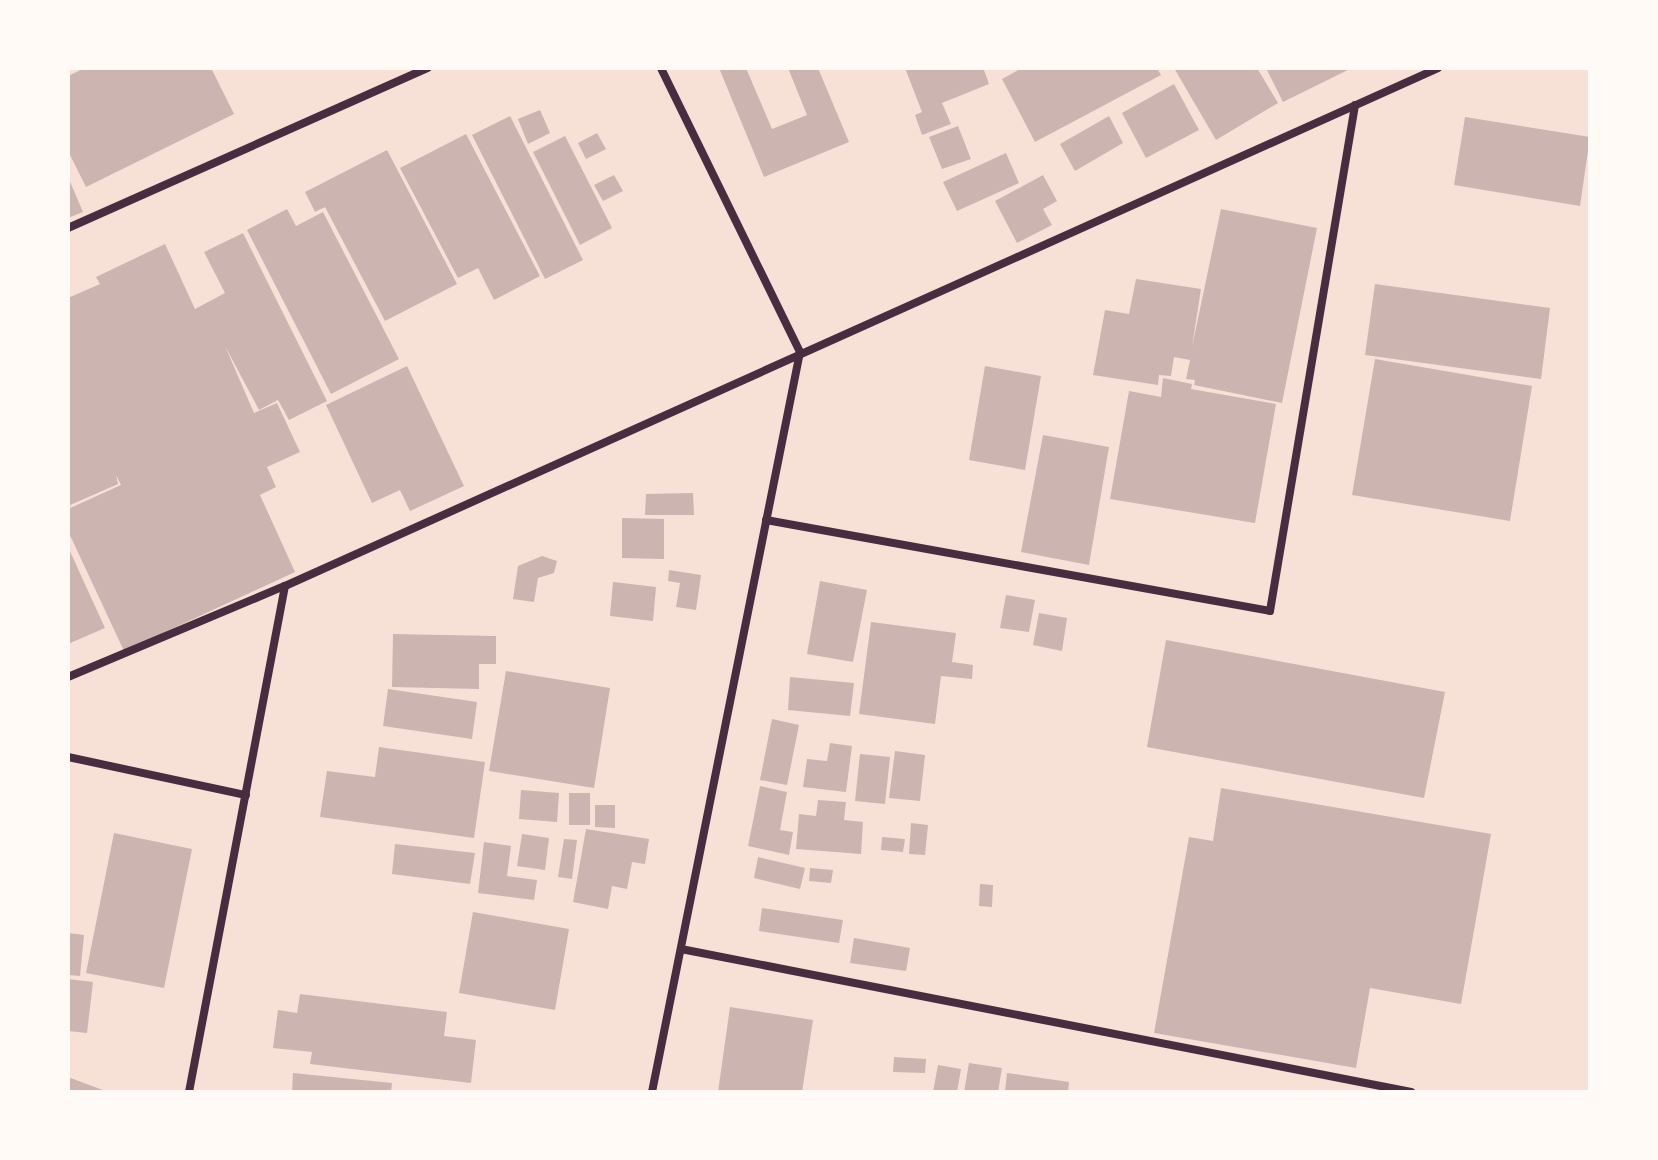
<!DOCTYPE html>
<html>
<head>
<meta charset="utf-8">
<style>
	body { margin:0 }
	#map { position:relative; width:1658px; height:1160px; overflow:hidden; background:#f7e1d7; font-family:"Fira Sans",sans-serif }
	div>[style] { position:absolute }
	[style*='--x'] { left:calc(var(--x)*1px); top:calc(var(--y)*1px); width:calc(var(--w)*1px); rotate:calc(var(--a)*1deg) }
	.building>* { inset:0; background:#ccb4b1 }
	.minor>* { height:8px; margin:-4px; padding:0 4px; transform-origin:4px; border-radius:4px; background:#4a2c40 }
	span { translate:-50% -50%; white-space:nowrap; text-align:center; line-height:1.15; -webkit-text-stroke:7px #fffaf5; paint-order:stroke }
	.frame { position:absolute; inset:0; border:70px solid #fffaf5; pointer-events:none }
</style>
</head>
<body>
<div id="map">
	<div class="building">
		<i style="clip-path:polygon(85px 68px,211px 68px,234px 114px,86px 187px,68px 151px,68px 76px)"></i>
		<i style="clip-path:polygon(719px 68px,746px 68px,772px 129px,807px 115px,788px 68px,818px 68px,849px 142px,764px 177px)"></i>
		<i style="clip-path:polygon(905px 68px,989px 68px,984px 70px,989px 84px,942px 103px,951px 124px,922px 135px,915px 115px,922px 112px)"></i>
		<i style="clip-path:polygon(1022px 68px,1157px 68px,1161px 75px,1035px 142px,1002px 79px)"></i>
		<i style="clip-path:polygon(1174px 68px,1257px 68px,1278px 103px,1216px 140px)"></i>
		<i style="clip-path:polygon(1266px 68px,1352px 68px,1283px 102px)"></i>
		<i style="clip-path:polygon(1174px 84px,1199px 130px,1146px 158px,1122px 113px)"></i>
		<i style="clip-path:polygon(540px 110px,550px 133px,528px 144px,518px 119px)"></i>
		<i style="clip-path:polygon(510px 116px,583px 260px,545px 279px,472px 135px)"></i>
		<i style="clip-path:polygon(1109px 116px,1123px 143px,1075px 171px,1060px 144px)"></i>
		<i style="clip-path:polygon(1465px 117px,1590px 137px,1580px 206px,1454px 185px)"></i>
		<i style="clip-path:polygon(958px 126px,971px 159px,942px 169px,929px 137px)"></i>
		<i style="clip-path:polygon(597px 133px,606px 149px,586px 159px,578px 143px)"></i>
		<i style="clip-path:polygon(466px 134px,540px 276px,494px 300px,478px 268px,458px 278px,400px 168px)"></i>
		<i style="clip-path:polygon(565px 136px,612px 228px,580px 245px,533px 152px)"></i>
		<i style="clip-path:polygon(387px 150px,457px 284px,385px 321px,325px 207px,315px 212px,305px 192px)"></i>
		<i style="clip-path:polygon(1006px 153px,1019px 183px,957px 211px,943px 182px)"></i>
		<i style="clip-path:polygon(614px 175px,623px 191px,603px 201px,594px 185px)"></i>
		<i style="clip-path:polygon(1043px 175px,1057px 201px,1043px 209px,1052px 225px,1017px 243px,995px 201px)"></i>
		<i style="clip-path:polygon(68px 177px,83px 212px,68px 218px)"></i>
		<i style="clip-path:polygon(287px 209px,296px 226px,323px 212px,399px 359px,331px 394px,247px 230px)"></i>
		<i style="clip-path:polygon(1221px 209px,1317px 228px,1282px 403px,1194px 385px,1195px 380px,1186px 379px,1190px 360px,1174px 357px,1171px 376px,1159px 375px,1158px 385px,1093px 375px,1105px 310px,1129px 314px,1136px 279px,1201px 289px,1192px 347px)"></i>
		<i style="clip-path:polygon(243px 233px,327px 401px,289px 420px,278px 400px,259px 410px,225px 346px,254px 413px,277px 403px,300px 452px,267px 467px,276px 487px,260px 495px,295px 572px,124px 651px,68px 531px,68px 509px,121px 485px,116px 475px,118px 484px,68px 506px,68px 298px,100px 284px,96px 277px,165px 244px,195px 309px,225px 293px,204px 252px)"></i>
		<i style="clip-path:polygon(1375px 284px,1550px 308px,1541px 379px,1365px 355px)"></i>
		<i style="clip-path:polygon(1375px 359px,1532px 386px,1510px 521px,1352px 495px)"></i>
		<i style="clip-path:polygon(407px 366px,464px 486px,410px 511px,400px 490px,372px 503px,326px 405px)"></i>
		<i style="clip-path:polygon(985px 366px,1041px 376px,1025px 470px,969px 460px)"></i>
		<i style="clip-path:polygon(1163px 378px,1192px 384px,1191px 389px,1276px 404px,1255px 523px,1110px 499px,1129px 391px,1161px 397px)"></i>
		<i style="clip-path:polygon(1043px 435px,1109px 447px,1089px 565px,1021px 552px)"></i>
		<i style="clip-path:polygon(693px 493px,694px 515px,645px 515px,646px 494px)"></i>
		<i style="clip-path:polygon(622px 518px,664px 519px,664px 559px,622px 558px)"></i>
		<i style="clip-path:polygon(68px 547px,105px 628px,68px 644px)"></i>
		<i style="clip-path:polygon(542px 556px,557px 561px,554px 573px,538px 578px,534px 602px,513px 599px,518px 566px)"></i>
		<i style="clip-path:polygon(669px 570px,701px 575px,696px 610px,676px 607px,680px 583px,668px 581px)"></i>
		<i style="clip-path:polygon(820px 581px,867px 590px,853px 662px,807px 654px)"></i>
		<i style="clip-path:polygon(613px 582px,656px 587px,653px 621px,610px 616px)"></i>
		<i style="clip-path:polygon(1006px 595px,1035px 600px,1029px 632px,1000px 628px)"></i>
		<i style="clip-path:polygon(1039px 613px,1067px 618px,1062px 651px,1033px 645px)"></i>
		<i style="clip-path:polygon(871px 622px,956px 633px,952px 662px,973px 665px,972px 679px,941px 676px,935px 724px,859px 714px)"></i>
		<i style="clip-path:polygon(393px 634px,496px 636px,496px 664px,479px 664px,479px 689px,392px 687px)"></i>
		<i style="clip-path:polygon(1166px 640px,1445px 692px,1424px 798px,1147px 747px)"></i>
		<i style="clip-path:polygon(506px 671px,610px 688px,594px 788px,489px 771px)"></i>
		<i style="clip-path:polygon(790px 677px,854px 683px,850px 716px,788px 710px)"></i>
		<i style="clip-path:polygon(388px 689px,477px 702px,472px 739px,383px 726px)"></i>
		<i style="clip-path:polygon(772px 719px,799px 725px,787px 785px,760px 780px)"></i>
		<i style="clip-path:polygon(830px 743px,852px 746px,846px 792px,803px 787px,807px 759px,827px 761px)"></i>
		<i style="clip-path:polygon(379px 747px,485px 762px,474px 838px,320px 817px,327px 771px,375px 777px)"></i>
		<i style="clip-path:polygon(895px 751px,925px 755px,920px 801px,889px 798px)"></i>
		<i style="clip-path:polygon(860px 754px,890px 757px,885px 804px,855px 801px)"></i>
		<i style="clip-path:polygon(760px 786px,787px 792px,780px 830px,793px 832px,789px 855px,748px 846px)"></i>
		<i style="clip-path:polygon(1221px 788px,1491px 834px,1461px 1004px,1370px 988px,1356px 1068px,1154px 1033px,1189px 837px,1213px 841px)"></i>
		<i style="clip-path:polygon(521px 790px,559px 793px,557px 822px,519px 819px)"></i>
		<i style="clip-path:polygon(569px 793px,590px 793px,590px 825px,569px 825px)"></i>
		<i style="clip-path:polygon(818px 800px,846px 802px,844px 820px,863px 822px,861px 854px,796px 849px,799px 814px,816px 816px)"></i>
		<i style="clip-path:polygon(595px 805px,615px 805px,615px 828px,595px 827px)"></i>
		<i style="clip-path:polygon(911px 823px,928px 825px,925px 855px,909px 854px)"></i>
		<i style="clip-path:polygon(586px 829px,649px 839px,645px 864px,632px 862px,627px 889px,612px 886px,608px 909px,573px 902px)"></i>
		<i style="clip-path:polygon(114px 833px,192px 849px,164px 988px,86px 973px)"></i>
		<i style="clip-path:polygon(522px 834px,549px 838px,545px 870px,517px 866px)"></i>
		<i style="clip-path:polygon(882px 837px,905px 839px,903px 852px,881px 850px)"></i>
		<i style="clip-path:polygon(564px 839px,577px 840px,572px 879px,558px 877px)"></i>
		<i style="clip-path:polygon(484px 842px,511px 846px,507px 876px,537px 880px,534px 900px,478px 893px)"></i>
		<i style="clip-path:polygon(395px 844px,475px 853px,470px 884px,392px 874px)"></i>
		<i style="clip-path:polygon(758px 857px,805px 868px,800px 889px,754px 878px)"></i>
		<i style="clip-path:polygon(810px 868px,833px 870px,831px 883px,809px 881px)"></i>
		<i style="clip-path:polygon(980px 884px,993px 885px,992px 907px,979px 906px)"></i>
		<i style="clip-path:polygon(762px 908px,843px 920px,839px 943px,759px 931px)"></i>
		<i style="clip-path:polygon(473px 912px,569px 929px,555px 1010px,459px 993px)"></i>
		<i style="clip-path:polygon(68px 933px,84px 935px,80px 976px,68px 975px)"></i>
		<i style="clip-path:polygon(854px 938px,910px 948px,906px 971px,850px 963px)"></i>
		<i style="clip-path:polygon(68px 979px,93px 982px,87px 1033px,68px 1031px)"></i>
		<i style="clip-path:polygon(300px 994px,447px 1012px,444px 1036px,476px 1040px,471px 1083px,310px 1064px,312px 1052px,273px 1048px,278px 1010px,297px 1013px)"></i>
		<i style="clip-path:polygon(730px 1007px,813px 1020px,802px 1092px,718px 1092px)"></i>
		<i style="clip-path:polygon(894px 1057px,926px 1059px,925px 1073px,893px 1072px)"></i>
		<i style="clip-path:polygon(969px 1063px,1002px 1068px,998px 1092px,964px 1092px)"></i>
		<i style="clip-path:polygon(938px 1065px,961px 1069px,957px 1092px,933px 1092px)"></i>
		<i style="clip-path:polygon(293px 1073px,392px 1083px,391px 1092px,292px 1092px)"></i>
		<i style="clip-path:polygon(1007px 1073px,1069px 1082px,1068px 1092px,1005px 1092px)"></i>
		<i style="clip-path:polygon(68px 1077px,108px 1092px,68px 1092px)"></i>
	</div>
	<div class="minor">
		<i style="--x:68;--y:228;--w:394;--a:-24"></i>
		<i style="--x:766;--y:520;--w:512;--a:10.23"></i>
		<i style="--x:1270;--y:611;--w:513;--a:-80.46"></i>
		<i style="--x:68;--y:677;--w:235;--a:-22.8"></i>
		<i style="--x:285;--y:586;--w:1264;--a:-24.19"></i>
		<i style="--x:68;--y:757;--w:182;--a:12.1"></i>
		<i style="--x:681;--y:949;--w:744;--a:11.08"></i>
		<i style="--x:189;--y:1092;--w:515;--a:-79.26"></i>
		<i style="--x:652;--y:1092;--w:755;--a:-78.69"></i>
		<i style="--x:800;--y:352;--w:316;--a:-116.1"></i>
	</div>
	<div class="frame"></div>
</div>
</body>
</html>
